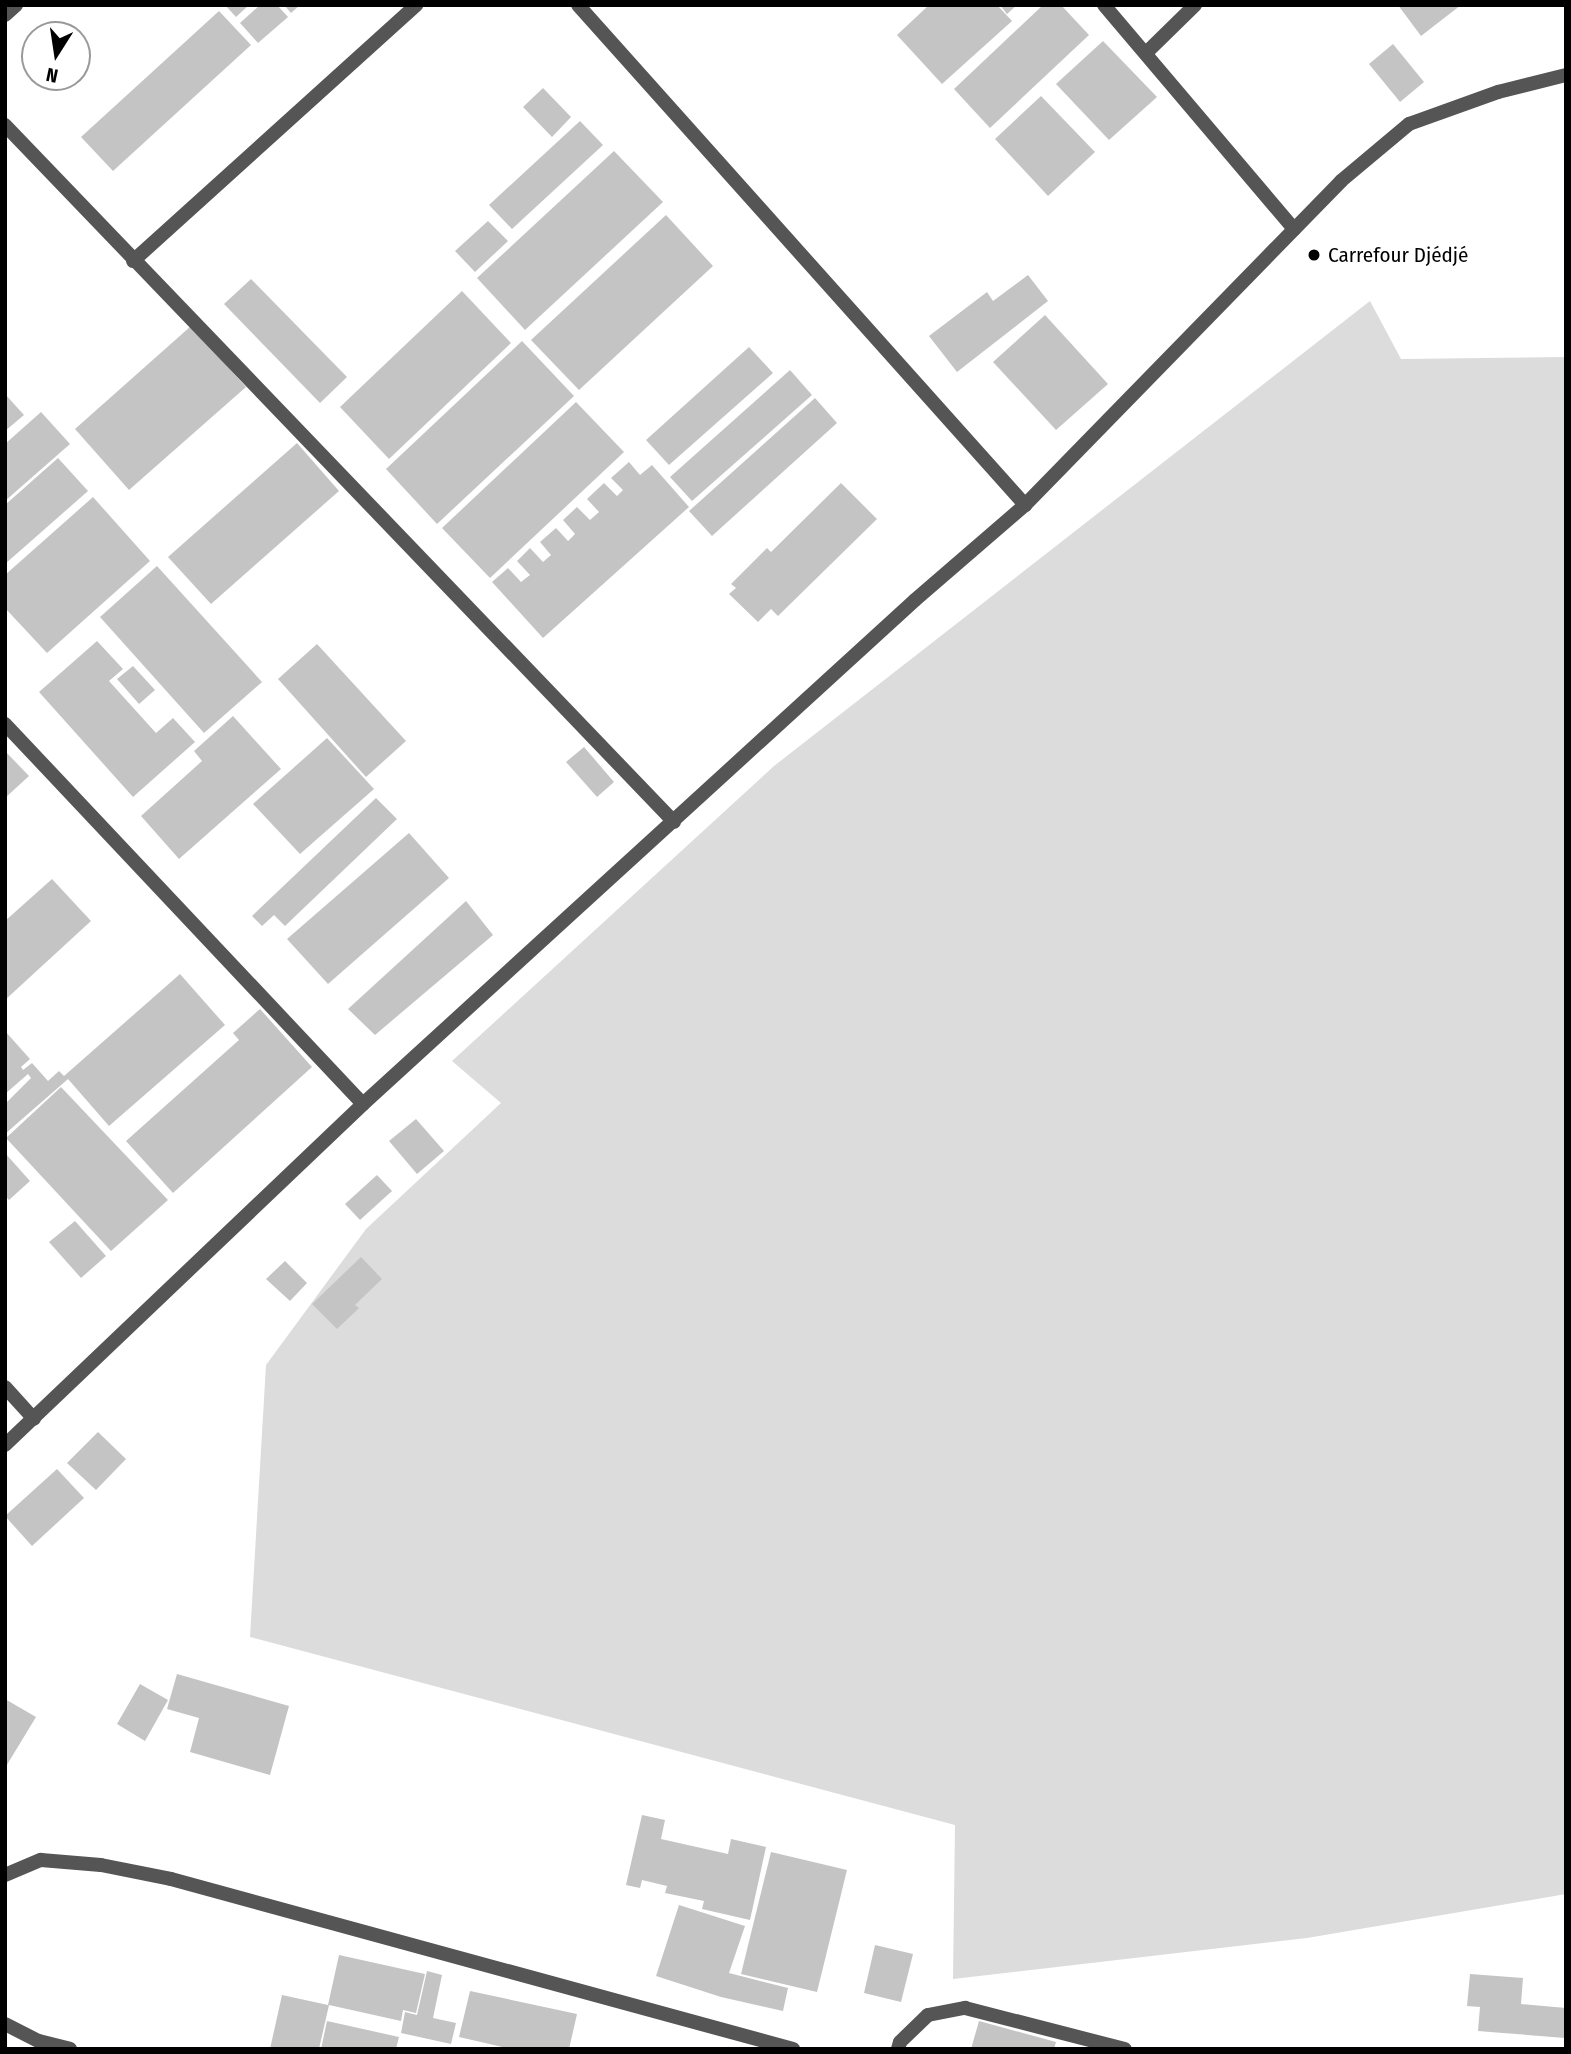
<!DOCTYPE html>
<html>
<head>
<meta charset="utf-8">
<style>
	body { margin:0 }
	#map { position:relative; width:1571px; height:2054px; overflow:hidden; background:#fff; font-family:"Fira Sans Condensed",sans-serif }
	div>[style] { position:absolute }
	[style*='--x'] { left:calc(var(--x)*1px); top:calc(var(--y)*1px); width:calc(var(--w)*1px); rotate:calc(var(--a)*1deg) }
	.green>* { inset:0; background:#dcdcdc }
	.building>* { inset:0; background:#c4c4c4 }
	.street>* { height:14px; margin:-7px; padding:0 7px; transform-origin:7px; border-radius:7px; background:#555 }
	.dots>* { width:19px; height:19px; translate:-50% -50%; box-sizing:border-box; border:4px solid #fff; border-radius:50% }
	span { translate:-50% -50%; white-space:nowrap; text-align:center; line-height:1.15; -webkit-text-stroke:5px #fff; paint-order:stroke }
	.poi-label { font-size:21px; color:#000 }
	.left { translate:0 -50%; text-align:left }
	.frame { position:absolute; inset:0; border:7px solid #000; pointer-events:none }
	.north { position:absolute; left:21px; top:21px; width:70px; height:70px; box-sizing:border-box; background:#fff; border:2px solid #999; border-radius:50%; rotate:192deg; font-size:19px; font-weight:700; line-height:28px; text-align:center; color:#000 }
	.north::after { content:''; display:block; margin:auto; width:24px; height:32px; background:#000; clip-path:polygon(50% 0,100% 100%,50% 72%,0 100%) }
</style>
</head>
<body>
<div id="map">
	<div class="green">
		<i style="clip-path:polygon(1370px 301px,1401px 359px,1566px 357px,1566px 1894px,1307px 1938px,953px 1979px,955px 1825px,250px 1637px,266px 1365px,366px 1229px,501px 1103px,452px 1061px,774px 766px)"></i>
	</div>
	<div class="building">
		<i style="clip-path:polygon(225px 5px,249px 5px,236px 17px)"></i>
		<i style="clip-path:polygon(260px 5px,277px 5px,288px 17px,258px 43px,240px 23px)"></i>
		<i style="clip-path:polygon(284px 5px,300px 5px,291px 13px)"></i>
		<i style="clip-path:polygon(929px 5px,997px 5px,1012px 21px,942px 84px,897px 35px)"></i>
		<i style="clip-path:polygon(1000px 5px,1017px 5px,1007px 14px)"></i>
		<i style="clip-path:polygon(1043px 5px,1061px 5px,1089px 35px,990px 128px,954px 89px)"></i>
		<i style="clip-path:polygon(1398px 5px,1461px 5px,1421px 36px)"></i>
		<i style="clip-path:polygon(219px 11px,251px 45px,113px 171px,81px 137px)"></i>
		<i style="clip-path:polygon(1103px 41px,1157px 97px,1109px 140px,1056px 84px)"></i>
		<i style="clip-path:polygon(1393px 44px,1424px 82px,1400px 102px,1369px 64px)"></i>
		<i style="clip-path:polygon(543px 88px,571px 117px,552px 137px,523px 107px)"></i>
		<i style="clip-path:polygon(1041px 96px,1095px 152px,1048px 196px,995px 139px)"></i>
		<i style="clip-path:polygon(580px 121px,603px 145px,512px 229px,489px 205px)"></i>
		<i style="clip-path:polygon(614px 151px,663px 202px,525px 330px,477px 278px)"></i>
		<i style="clip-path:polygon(666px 215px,713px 266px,579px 390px,531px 340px)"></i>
		<i style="clip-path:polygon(488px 221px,508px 241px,475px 272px,455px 251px)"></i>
		<i style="clip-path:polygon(1028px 275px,1048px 301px,957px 372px,929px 336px,987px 292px,993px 301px)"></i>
		<i style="clip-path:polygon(251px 279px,347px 377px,320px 403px,224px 304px)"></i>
		<i style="clip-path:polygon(462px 291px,511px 343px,389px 459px,340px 407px)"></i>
		<i style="clip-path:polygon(1045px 315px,1108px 384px,1056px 430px,993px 362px)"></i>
		<i style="clip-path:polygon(191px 326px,246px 387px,129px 490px,75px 429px)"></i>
		<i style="clip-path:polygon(522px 341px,574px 396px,437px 524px,386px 469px)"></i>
		<i style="clip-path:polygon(749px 347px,773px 373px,669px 465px,646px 440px)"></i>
		<i style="clip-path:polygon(790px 370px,812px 395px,692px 501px,670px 477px)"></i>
		<i style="clip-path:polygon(5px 394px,24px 415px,5px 431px)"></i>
		<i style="clip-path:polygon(815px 398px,837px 423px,712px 536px,689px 511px)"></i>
		<i style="clip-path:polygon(576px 402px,624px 452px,490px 578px,442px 528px)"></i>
		<i style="clip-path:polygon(41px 412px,70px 444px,5px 501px,5px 444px)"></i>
		<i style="clip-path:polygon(297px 443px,339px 491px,211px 604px,168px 557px)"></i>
		<i style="clip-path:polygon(58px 458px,88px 491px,5px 564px,5px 505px)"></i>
		<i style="clip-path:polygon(629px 462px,640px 475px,652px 465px,689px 507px,543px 638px,492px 582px,508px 568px,521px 582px,530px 575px,517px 561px,530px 548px,543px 562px,551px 555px,540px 542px,556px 528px,568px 541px,575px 534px,563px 520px,577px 507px,590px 520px,599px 512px,587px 499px,604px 483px,617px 496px,623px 490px,611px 478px)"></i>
		<i style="clip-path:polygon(841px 483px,877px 519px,778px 616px,771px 609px,758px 622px,729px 594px,736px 588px,731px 584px,767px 548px,771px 552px)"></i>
		<i style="clip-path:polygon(93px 497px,150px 561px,47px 653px,5px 608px,5px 575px)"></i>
		<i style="clip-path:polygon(157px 566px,262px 682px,204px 733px,100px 617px)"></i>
		<i style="clip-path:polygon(97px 641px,123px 669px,109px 681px,156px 733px,173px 718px,195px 742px,133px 797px,39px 692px)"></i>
		<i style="clip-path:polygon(317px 644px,406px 741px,366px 777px,278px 679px)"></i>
		<i style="clip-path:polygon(133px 666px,155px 690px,139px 704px,117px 679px)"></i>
		<i style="clip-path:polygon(233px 716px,281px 769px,179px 859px,141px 816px,202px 761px,194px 751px)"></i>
		<i style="clip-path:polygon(327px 738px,374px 789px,300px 854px,253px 804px)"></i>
		<i style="clip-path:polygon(584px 747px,614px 782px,597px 797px,566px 762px)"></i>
		<i style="clip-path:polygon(5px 751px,29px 776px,5px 798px)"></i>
		<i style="clip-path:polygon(376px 798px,397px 819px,285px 926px,274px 915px,262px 926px,252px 916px)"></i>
		<i style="clip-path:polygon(409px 833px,449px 878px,328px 984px,287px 939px)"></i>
		<i style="clip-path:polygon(52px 879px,91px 921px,5px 1000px,5px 921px)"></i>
		<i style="clip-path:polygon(466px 901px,493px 935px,375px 1035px,348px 1009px)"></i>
		<i style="clip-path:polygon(180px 974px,225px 1025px,109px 1126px,68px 1079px,5px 1134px,5px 1104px,31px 1078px,28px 1074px,5px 1094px,5px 1031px,30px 1059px,21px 1067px,23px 1070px,32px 1063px,48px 1081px,59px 1071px,64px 1076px)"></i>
		<i style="clip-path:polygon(260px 1009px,312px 1067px,173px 1193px,126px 1141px,239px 1040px,233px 1033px)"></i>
		<i style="clip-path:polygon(61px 1087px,168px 1200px,111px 1251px,6px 1138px)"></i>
		<i style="clip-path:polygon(416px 1119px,444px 1151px,417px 1174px,389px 1141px)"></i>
		<i style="clip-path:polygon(5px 1153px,30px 1181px,9px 1200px,5px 1196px)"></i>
		<i style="clip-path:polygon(377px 1175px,392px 1191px,360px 1220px,345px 1204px)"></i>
		<i style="clip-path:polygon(75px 1221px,106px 1256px,81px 1278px,49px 1242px)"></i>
		<i style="clip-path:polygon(361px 1257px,382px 1279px,355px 1305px,359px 1308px,337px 1329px,312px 1304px)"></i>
		<i style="clip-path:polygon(285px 1261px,307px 1283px,290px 1301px,266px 1279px)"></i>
		<i style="clip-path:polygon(98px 1432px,126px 1459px,96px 1490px,67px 1463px)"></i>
		<i style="clip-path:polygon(57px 1469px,84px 1498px,32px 1546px,5px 1516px)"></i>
		<i style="clip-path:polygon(177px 1674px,289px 1706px,270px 1775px,190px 1752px,199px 1718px,167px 1709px)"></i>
		<i style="clip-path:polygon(140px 1684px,168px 1700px,145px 1741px,117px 1724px)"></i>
		<i style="clip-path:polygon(5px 1699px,36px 1717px,5px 1768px)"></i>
		<i style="clip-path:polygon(642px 1815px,665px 1820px,661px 1839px,728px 1854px,731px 1839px,766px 1847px,750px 1920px,702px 1909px,704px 1901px,665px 1893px,667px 1886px,642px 1880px,640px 1888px,626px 1885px)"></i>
		<i style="clip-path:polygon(771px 1852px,847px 1870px,817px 1992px,741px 1974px)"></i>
		<i style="clip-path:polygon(679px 1905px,745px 1926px,729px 1973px,788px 1988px,783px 2011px,721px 1997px,656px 1976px)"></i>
		<i style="clip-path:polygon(875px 1945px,913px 1954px,901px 2002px,864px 1993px)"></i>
		<i style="clip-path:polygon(339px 1955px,425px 1974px,416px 2013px,403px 2010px,401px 2021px,329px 2005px,319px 2049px,270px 2049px,282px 1995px,328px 2005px)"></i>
		<i style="clip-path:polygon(427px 1971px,442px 1975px,433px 2018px,456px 2023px,451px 2044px,401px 2033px,405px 2012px,417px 2015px)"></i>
		<i style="clip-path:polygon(1470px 1974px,1523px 1978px,1521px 2004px,1566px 2008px,1565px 2038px,1478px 2031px,1480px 2007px,1467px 2006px)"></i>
		<i style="clip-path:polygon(470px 1991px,577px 2014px,569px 2049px,511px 2049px,459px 2037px)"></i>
		<i style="clip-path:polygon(327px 2021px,399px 2037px,396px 2049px,321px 2049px)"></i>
		<i style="clip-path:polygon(979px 2021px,1056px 2042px,1054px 2049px,971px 2049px)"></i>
	</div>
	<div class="street">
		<i style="--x:578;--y:5;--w:671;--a:48.2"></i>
		<i style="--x:1104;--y:5;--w:294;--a:49.7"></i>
		<i style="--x:5;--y:15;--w:15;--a:-42"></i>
		<i style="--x:1146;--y:53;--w:69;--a:-44.4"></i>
		<i style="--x:5;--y:125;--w:966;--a:46.17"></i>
		<i style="--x:133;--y:261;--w:382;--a:-42.1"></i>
		<i style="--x:5;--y:724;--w:522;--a:46.71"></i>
		<i style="--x:5;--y:1387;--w:43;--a:47.8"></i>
		<i style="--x:5;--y:1445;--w:494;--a:-43.6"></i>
		<i style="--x:363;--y:1104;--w:747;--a:-42.4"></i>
		<i style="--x:915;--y:600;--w:145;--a:-40.8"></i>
		<i style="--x:1025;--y:505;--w:453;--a:-45.7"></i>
		<i style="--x:1341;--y:181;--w:89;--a:-40"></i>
		<i style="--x:1409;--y:124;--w:95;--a:-19.8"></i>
		<i style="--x:1498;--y:92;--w:70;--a:-14"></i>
		<i style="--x:5;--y:1875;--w:39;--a:-23"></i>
		<i style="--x:41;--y:1860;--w:60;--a:4.8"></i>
		<i style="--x:101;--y:1865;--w:71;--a:11.3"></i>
		<i style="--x:171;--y:1879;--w:645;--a:15.29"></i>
		<i style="--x:5;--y:2024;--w:38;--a:27"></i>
		<i style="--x:39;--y:2041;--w:32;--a:14"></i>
		<i style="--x:898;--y:2049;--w:7;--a:-74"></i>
		<i style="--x:900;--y:2042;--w:39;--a:-44"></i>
		<i style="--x:928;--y:2015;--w:38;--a:-11"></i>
		<i style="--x:965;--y:2008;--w:165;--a:14.4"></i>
	</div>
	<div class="dots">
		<i style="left:1314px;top:255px;background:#000"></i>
	</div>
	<div class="poi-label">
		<span class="left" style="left:1328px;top:255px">Carrefour Djédjé</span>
	</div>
	<div class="frame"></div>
	<div class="north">N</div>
</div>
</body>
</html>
